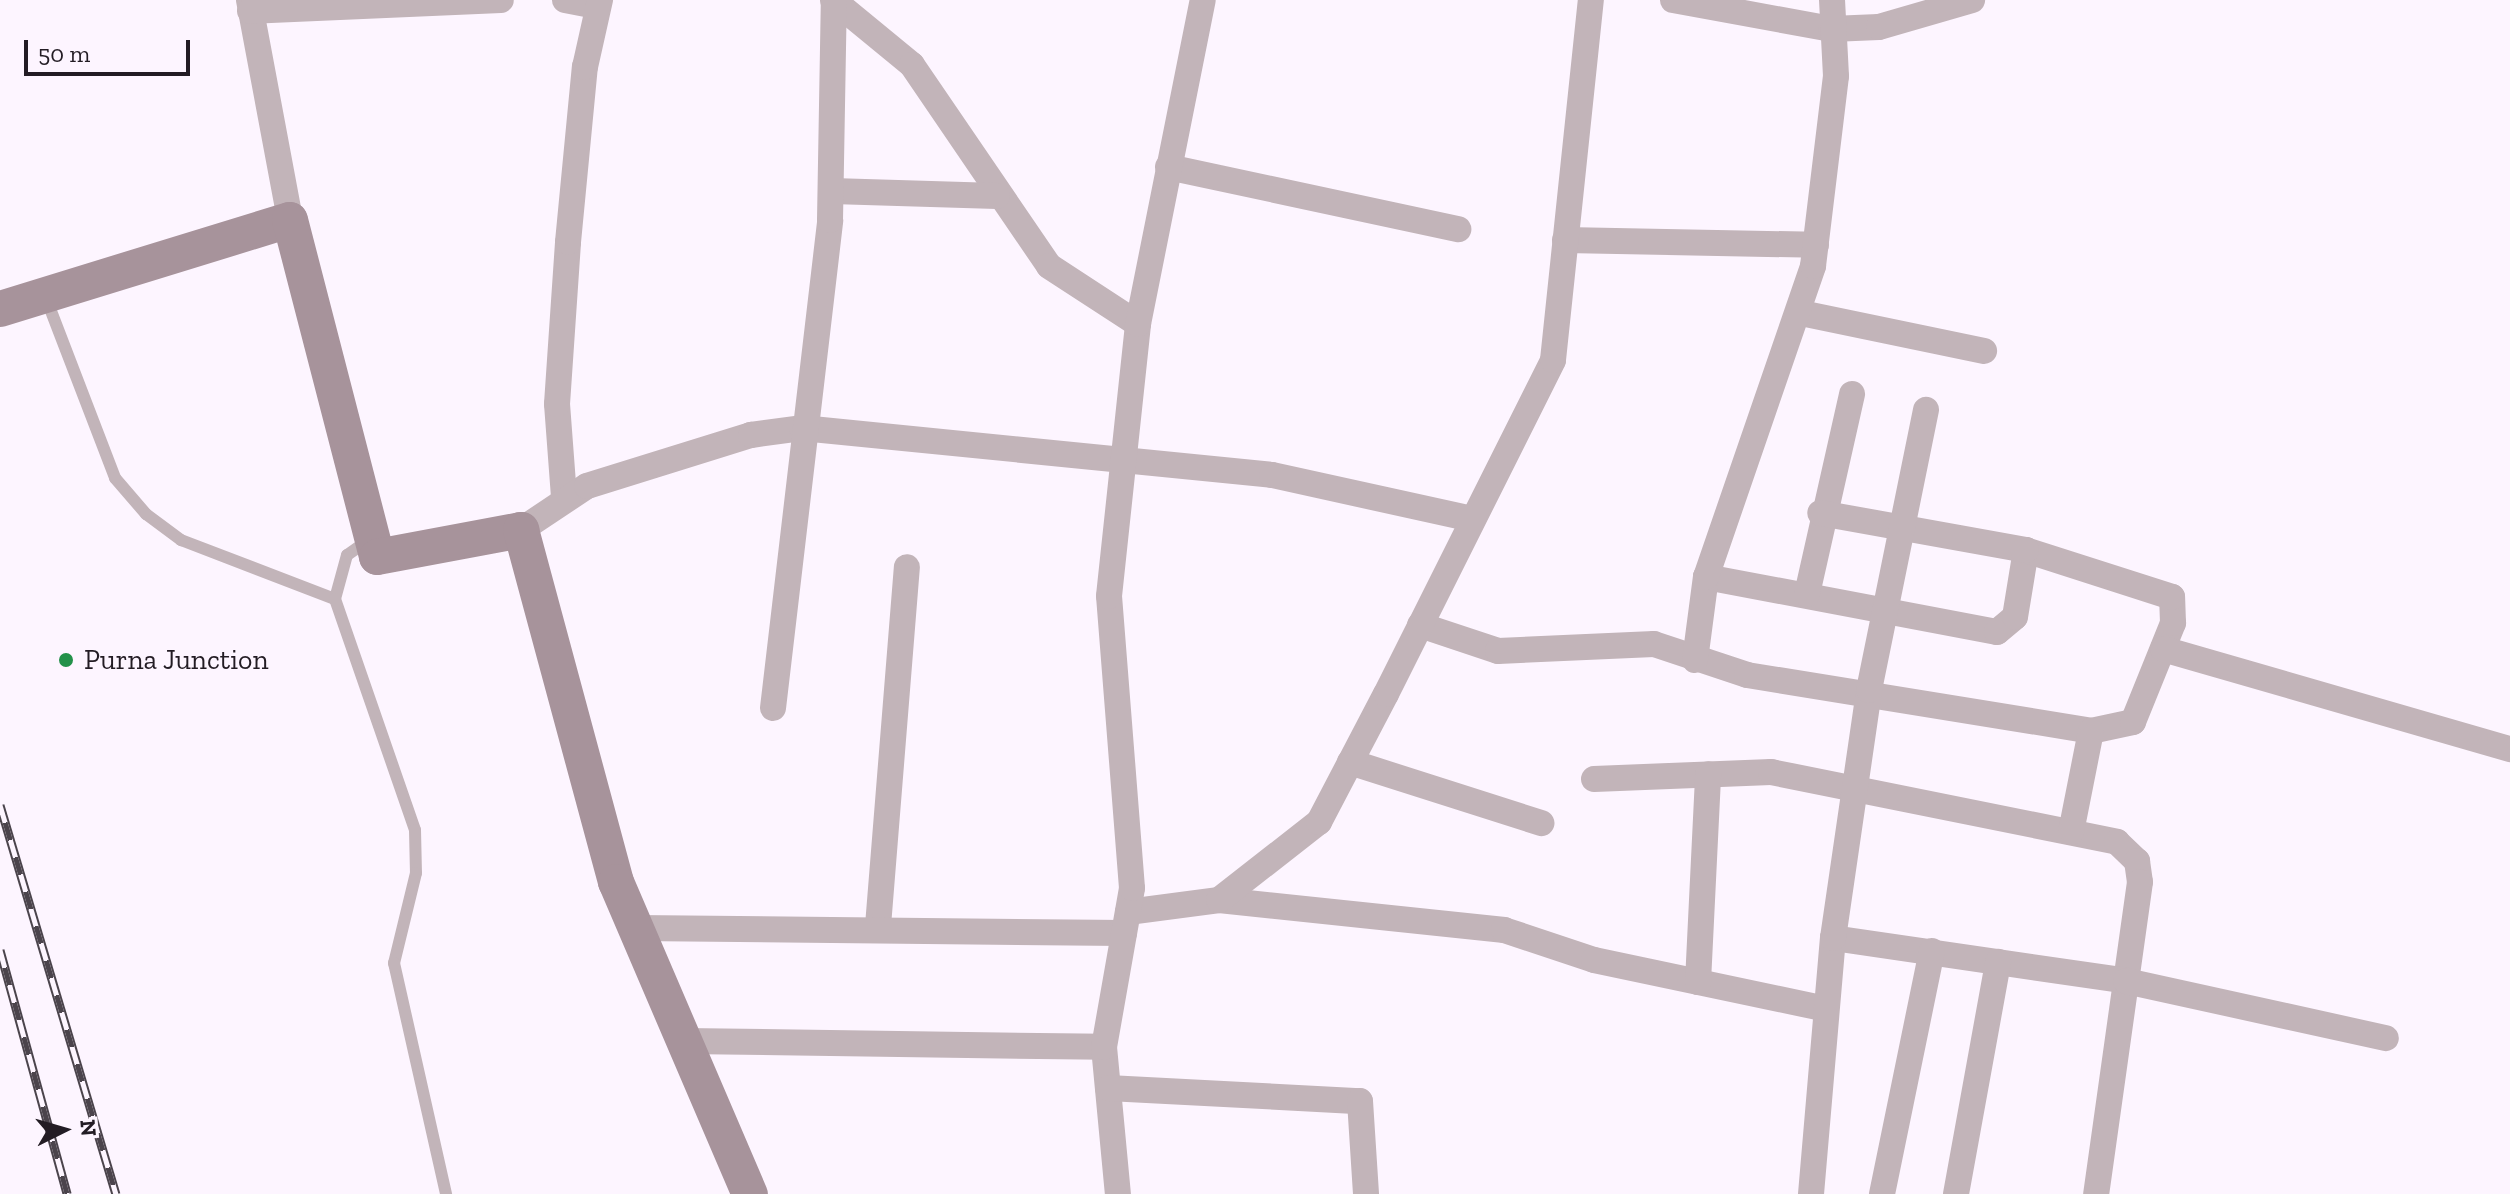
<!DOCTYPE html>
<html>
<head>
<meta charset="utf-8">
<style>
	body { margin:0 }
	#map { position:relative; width:2510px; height:1194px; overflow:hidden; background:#fdf5ff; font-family:"Zilla Slab",serif }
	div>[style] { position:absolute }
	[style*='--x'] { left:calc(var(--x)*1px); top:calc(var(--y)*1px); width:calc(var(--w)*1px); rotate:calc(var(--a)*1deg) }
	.lane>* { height:12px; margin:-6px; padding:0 6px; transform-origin:6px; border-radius:6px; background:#c2b4b9 }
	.street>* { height:26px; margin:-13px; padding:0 13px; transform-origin:13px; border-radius:13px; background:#c2b4b9 }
	.secondary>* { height:36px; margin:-18px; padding:0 18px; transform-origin:18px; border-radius:18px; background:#a7939b }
	.rail>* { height:9px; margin-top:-4.5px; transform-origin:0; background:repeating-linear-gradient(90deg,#fdf5ff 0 18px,#4b444c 0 36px); box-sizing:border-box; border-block:2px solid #4b444c }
	.dots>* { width:22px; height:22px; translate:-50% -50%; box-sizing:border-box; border:4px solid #fdf5ff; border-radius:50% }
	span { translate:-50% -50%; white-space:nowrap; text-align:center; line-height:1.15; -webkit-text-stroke:7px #fdf5ff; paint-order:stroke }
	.poi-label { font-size:28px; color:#231c24 }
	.left { translate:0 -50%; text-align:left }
	.north { position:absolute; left:24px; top:1090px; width:80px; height:80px; -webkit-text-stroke:6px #fdf5ff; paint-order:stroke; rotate:85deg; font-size:22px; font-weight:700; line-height:32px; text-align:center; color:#231c24 }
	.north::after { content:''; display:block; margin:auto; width:28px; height:36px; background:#231c24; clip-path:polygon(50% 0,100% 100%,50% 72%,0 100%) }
	.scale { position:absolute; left:24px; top:40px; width:166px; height:36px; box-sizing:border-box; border:4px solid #231c24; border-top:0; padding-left:10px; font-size:24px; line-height:28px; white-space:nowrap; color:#231c24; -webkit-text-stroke:6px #fdf5ff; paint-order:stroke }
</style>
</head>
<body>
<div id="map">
	<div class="lane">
		<i style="--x:46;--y:298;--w:193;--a:69"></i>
		<i style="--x:115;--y:478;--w:48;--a:49.3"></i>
		<i style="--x:146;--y:514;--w:44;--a:36.6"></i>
		<i style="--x:181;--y:540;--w:165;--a:21"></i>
		<i style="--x:370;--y:539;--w:28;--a:145"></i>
		<i style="--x:347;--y:555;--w:46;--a:105.3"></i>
		<i style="--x:335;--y:599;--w:244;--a:70.9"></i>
		<i style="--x:415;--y:830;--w:43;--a:88.7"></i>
		<i style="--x:416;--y:873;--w:93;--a:103.7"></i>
		<i style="--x:394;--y:963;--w:237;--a:77.3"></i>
	</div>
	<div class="street">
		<i style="--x:249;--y:0;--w:224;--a:79.4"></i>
		<i style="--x:565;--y:0;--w:33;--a:11"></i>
		<i style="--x:833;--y:0;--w:102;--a:39.4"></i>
		<i style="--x:912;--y:65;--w:243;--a:55.7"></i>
		<i style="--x:1049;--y:266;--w:106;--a:33.1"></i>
		<i style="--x:1673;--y:0;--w:161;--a:10.4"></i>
		<i style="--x:1831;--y:29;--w:48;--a:-2.4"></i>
		<i style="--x:1879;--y:27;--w:97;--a:-16.2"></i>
		<i style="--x:250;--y:11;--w:251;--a:-2.5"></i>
		<i style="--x:1168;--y:167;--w:297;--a:12.1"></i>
		<i style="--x:832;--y:191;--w:165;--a:1.7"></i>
		<i style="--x:1565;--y:240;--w:251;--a:1.1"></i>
		<i style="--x:1801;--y:313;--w:187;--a:11.7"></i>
		<i style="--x:564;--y:497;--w:93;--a:-94.3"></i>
		<i style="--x:557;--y:404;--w:162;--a:-86.1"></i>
		<i style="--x:568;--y:242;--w:176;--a:-84.5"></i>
		<i style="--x:585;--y:67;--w:69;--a:-77.4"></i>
		<i style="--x:521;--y:530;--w:79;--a:-33.7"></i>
		<i style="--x:587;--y:486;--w:172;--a:-17.3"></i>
		<i style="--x:751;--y:435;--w:51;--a:-7.8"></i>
		<i style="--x:802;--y:428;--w:472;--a:5.7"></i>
		<i style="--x:1272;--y:475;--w:205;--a:12.4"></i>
		<i style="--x:1706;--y:577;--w:296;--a:10.7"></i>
		<i style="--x:1997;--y:632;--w:23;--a:-40"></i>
		<i style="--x:2015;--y:617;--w:68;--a:-80.7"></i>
		<i style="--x:1807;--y:594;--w:205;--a:-77.3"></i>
		<i style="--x:1420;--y:625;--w:82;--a:18.4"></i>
		<i style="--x:1498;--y:651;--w:156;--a:-2.6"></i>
		<i style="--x:1654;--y:644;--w:98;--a:18.4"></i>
		<i style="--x:1747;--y:675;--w:349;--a:9.2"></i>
		<i style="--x:2091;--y:731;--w:43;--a:-12.1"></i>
		<i style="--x:2133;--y:722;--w:107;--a:-68"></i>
		<i style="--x:2173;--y:623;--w:26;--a:-92"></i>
		<i style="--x:2172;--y:597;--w:153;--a:-162.2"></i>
		<i style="--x:2026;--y:550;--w:209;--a:-169.8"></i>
		<i style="--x:2163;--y:649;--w:361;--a:16.1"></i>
		<i style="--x:1695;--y:660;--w:84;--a:-82.5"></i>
		<i style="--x:1706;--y:577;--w:329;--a:-71"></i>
		<i style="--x:1813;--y:266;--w:191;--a:-83.1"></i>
		<i style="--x:1836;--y:76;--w:76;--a:-93"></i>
		<i style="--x:773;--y:708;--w:491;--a:-83.3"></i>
		<i style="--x:830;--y:220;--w:220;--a:-89"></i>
		<i style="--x:1350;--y:762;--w:201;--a:17.7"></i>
		<i style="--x:1594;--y:779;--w:177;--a:-2.3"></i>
		<i style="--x:1771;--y:772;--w:353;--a:11.4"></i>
		<i style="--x:2117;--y:842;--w:28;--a:44"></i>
		<i style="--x:2137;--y:861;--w:21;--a:82"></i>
		<i style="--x:2140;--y:882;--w:315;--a:98"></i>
		<i style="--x:2071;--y:832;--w:103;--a:-78.8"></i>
		<i style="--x:1219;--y:900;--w:287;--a:6"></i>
		<i style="--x:1504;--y:930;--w:95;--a:18.4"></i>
		<i style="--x:1594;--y:960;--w:237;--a:11.9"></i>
		<i style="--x:1128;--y:912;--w:92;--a:-7.5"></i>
		<i style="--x:1219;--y:900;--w:127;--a:-38"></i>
		<i style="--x:1319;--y:822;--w:144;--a:-62.4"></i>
		<i style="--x:1386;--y:694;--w:373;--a:-63.4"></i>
		<i style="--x:1553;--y:360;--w:362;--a:-84"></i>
		<i style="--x:878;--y:926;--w:360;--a:-85.4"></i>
		<i style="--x:636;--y:928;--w:488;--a:0.6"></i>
		<i style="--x:1833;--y:938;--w:296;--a:8.3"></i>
		<i style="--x:2126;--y:981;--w:266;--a:12.4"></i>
		<i style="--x:1698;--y:982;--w:208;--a:-87.2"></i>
		<i style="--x:684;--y:1041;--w:420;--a:0.8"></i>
		<i style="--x:1104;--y:1047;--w:148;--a:84.6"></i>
		<i style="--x:1104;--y:1047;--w:161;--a:-80"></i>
		<i style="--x:1132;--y:888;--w:293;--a:-94.5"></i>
		<i style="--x:1109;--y:596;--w:274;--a:-83.9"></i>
		<i style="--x:1138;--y:324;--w:330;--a:-78.7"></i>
		<i style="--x:1108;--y:1088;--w:252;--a:3"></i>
		<i style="--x:1360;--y:1101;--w:93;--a:86.3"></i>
		<i style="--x:1811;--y:1194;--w:257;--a:-85.1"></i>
		<i style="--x:1833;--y:938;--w:251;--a:-81.7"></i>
		<i style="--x:1869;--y:690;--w:286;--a:-78.5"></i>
		<i style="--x:1882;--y:1194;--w:248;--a:-78.4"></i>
		<i style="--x:1956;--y:1194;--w:236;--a:-79.7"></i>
	</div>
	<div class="secondary">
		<i style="--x:0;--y:309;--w:303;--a:-17.1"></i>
		<i style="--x:290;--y:220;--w:348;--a:75.5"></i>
		<i style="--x:377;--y:557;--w:147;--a:-10.6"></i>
		<i style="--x:521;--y:530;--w:365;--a:74.9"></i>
		<i style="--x:616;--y:882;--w:340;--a:66.8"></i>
	</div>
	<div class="rail">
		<i style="--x:0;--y:805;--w:406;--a:73.4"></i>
		<i style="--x:0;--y:950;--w:253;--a:74.6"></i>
	</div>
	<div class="dots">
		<i style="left:66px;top:660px;background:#23914a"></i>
	</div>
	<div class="poi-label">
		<span class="left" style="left:84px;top:660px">Purna Junction</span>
	</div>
	<div class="north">N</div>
	<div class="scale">50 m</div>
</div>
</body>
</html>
